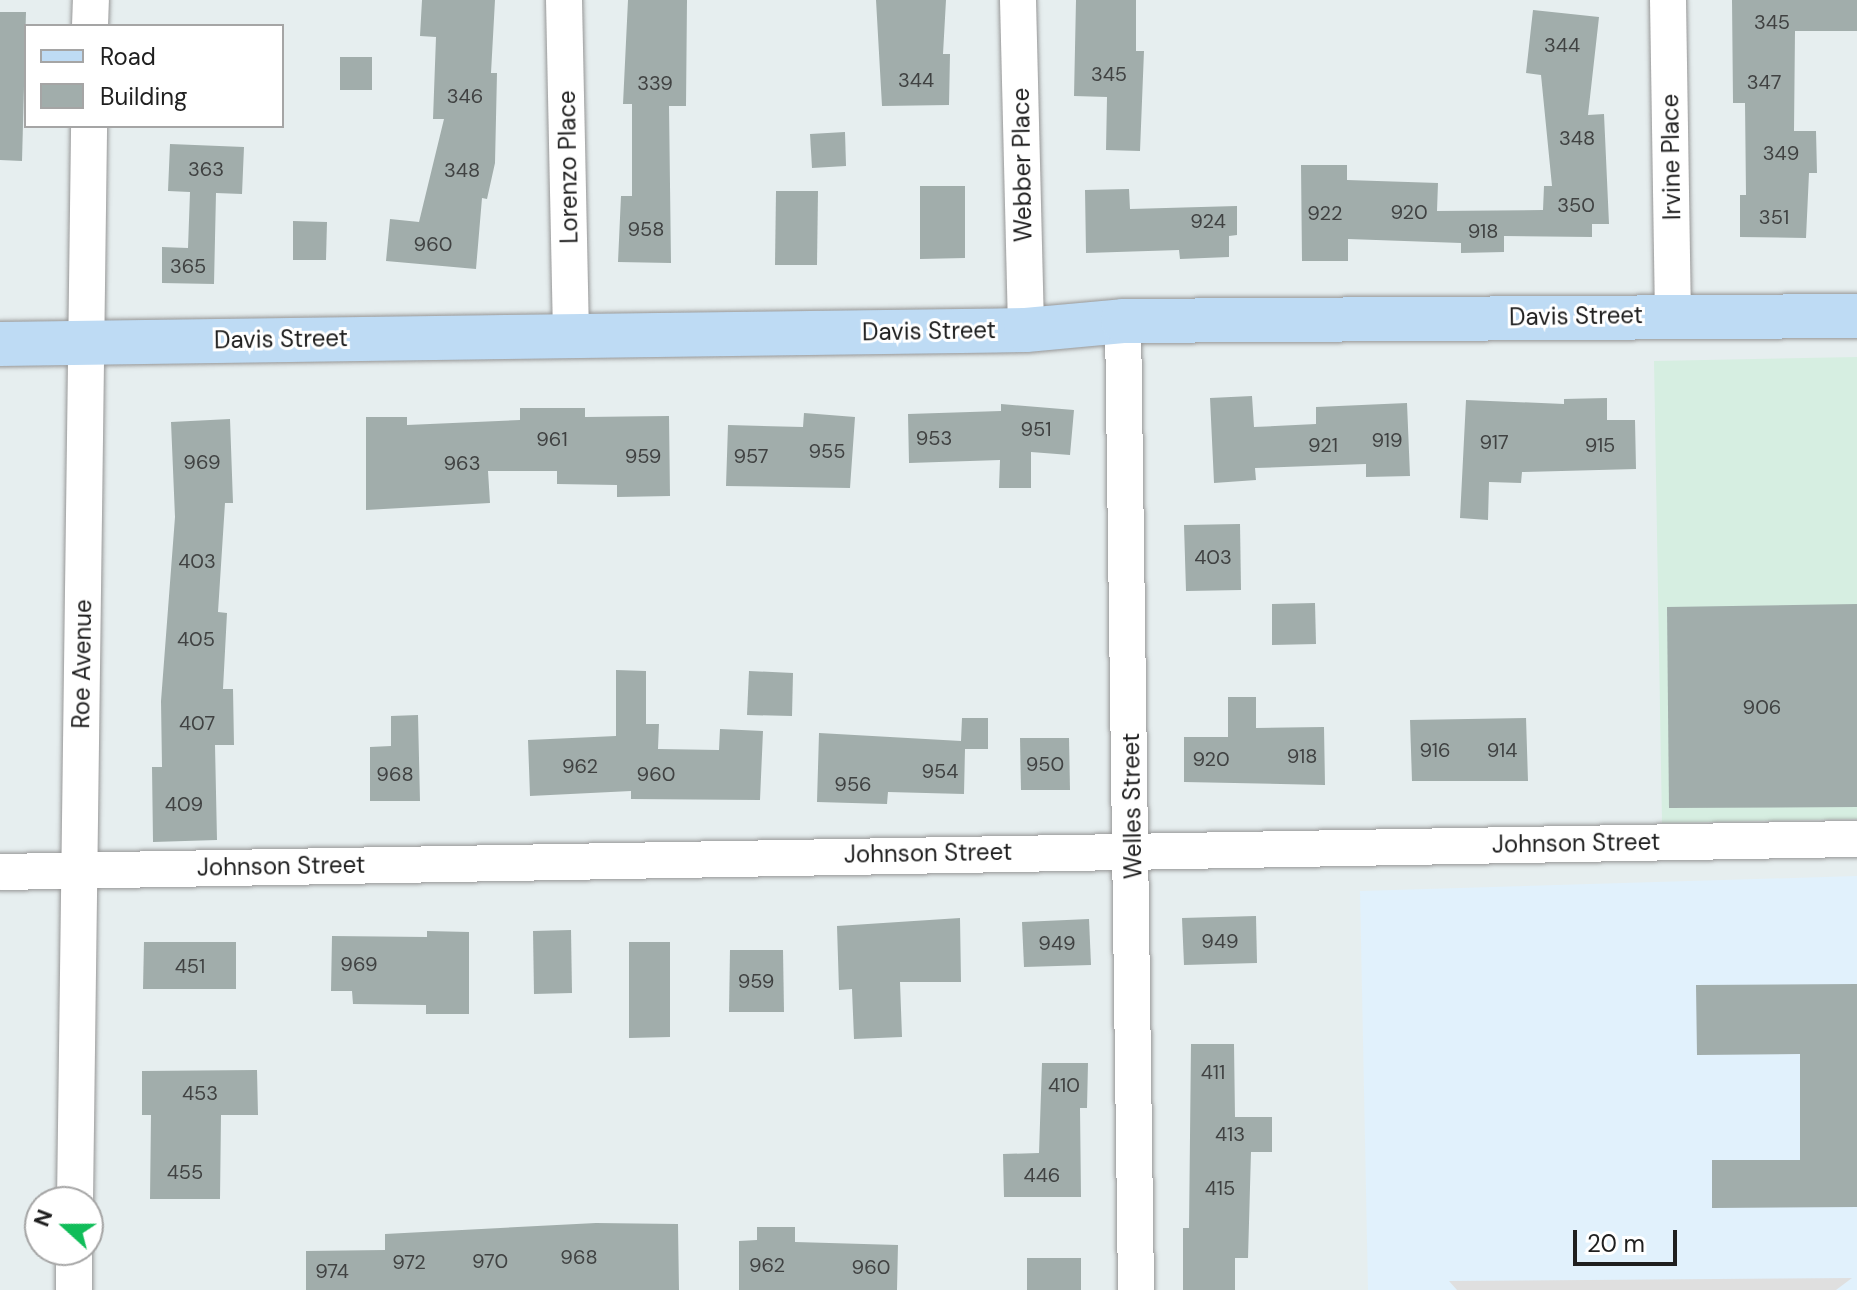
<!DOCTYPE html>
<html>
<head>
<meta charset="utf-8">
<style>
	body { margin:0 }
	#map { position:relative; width:1857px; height:1290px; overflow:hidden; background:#e6eeef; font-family:"DM Sans",sans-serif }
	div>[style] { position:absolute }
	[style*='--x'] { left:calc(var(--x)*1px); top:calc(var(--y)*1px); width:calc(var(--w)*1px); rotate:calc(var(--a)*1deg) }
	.commercial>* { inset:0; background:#d6eee1 }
	.education>* { inset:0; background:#e1f1fc }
	.parking>* { inset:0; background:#dfdfdf }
	.building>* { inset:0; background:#a1adab }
	.roads { filter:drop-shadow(0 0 2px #969696) drop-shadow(0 0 2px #969696) }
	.street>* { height:36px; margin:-18px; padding:0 18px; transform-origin:18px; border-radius:18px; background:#fff }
	.secondary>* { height:44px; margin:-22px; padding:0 22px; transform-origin:22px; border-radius:22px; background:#bedbf4 }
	span { translate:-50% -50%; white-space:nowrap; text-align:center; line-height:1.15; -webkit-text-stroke:6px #fff; paint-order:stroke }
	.number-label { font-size:20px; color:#404242 }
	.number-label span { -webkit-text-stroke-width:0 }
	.street-label { font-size:24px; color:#1f1f1f }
	.legend { position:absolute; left:24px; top:24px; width:260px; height:104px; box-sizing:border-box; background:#fff; border:2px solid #a5a5a5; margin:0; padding:10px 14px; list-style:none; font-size:24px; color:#1f1f1f }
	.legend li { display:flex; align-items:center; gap:16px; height:40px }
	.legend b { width:40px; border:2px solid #a5a5a5 }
	.north { position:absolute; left:24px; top:1186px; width:80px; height:80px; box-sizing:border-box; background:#fff; border:2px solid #a5a5a5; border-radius:50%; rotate:291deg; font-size:22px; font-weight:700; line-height:32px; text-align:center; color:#1f1f1f }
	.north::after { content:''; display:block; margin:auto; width:28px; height:36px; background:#10bd59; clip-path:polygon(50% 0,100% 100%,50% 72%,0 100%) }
	.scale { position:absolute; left:1573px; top:1230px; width:104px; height:36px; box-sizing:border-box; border:4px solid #1f1f1f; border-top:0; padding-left:10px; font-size:24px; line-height:28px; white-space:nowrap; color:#1f1f1f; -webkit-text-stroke:6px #fff; paint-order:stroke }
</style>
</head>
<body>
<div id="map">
	<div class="commercial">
		<i style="clip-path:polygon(1857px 357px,1857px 819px,1662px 823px,1654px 361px)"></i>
	</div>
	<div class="education">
		<i style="clip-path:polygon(1857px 876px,1857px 1290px,1368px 1290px,1360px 891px)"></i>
	</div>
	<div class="parking">
		<i style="clip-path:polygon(1852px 1278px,1836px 1290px,1457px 1290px,1449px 1281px)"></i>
	</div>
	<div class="building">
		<i style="clip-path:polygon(422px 0,495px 0,491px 73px,497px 73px,495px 163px,487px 199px,482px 198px,476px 269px,386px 261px,390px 219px,419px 222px,444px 119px,433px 119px,436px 37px,420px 36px)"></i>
		<i style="clip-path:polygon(628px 0,687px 0,686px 106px,669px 106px,671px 263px,618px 262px,621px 196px,632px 196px,632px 104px,623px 104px)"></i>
		<i style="clip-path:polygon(876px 0,946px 0,943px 54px,950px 54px,949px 105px,882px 106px)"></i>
		<i style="clip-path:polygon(1076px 0,1136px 0,1136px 51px,1144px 51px,1140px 151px,1106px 150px,1107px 97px,1074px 96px)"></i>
		<i style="clip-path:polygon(1732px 0,1857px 0,1857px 31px,1795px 31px,1794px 131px,1816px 131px,1817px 173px,1809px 173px,1806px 238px,1740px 237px,1740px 195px,1746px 195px,1745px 103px,1733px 103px)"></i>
		<i style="clip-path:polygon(1533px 10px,1599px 17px,1588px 115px,1604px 114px,1609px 224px,1592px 224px,1592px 237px,1504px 236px,1504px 252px,1461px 253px,1461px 243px,1348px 239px,1348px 261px,1302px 261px,1301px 165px,1347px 165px,1347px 180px,1438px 183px,1437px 211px,1543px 210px,1544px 186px,1552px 186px,1541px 75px,1526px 73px)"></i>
		<i style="clip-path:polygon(0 12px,26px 12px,22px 161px,0 160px)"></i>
		<i style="clip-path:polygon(340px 57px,372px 57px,372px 90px,340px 90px)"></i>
		<i style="clip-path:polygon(845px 132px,846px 166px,812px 168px,810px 134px)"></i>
		<i style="clip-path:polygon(170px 144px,244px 147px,242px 194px,216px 193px,214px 284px,162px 283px,162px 247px,188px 248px,190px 192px,168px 191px)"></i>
		<i style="clip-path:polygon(920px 186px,965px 186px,965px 258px,920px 259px)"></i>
		<i style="clip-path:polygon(1129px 189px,1130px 209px,1237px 206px,1237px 235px,1229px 236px,1229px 257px,1180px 259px,1179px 250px,1086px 253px,1085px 190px)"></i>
		<i style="clip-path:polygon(776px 191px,818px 191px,817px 265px,775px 265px)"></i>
		<i style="clip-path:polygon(293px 221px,327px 222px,326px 260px,293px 260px)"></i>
		<i style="clip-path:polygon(1252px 396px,1254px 427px,1316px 424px,1316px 407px,1407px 403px,1410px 476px,1366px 477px,1366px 464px,1255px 468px,1256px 480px,1214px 483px,1210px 398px)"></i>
		<i style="clip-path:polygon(1607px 398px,1607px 420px,1635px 420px,1636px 469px,1522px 472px,1521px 483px,1489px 482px,1488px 520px,1460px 518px,1466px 400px,1564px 404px,1564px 399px)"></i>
		<i style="clip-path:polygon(1001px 404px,1074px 410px,1070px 455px,1031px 452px,1031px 488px,999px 488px,1000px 460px,909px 463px,908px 414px,1001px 411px)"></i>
		<i style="clip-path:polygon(520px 408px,585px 408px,585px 417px,669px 416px,670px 496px,617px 497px,617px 485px,557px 484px,557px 471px,488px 471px,490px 503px,366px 510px,366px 417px,407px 417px,407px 425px,520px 420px)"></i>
		<i style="clip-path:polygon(804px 413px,855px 417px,850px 488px,726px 486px,728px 425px,803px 427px)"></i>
		<i style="clip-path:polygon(230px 419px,233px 503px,225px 503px,218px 612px,227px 613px,223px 689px,233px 689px,234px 745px,215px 745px,217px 840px,153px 842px,152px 767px,162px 767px,161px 701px,175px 517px,171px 422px)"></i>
		<i style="clip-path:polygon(1240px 524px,1241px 590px,1186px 591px,1184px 525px)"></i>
		<i style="clip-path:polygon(1315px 603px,1316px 644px,1272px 645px,1272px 604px)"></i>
		<i style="clip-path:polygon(1857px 604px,1857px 807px,1669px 808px,1667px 607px)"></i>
		<i style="clip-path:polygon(616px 670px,646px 671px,646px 724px,659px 724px,658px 749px,719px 750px,720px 729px,763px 731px,760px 800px,631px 799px,631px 791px,530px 796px,528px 740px,616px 736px)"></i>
		<i style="clip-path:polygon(749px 671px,793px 673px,792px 716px,747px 715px)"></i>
		<i style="clip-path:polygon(1228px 697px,1256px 697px,1256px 728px,1324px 727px,1325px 785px,1184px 782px,1184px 737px,1228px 737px)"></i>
		<i style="clip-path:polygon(418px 715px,420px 801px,370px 801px,370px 747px,391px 746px,391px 716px)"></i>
		<i style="clip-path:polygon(962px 718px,988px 718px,988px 749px,965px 749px,964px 794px,888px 792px,887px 804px,817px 802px,819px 733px,961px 741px)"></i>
		<i style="clip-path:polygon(1526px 718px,1528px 781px,1412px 781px,1410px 720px)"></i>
		<i style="clip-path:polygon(1020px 738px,1069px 738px,1070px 790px,1021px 790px)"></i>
		<i style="clip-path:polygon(1256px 916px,1257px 963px,1184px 965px,1182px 918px)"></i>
		<i style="clip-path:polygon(960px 918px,961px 982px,900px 982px,902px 1037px,854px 1039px,852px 989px,839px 990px,837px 926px)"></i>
		<i style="clip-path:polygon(1089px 919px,1091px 965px,1024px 967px,1022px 922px)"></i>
		<i style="clip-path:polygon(571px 930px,572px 993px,534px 994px,533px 931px)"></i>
		<i style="clip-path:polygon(427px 931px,469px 932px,469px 1014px,426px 1014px,426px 1005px,353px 1004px,352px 991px,331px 991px,332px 936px,427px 937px)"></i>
		<i style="clip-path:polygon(144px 942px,236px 942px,236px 989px,143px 989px)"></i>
		<i style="clip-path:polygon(629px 942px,670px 942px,670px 1037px,629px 1038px)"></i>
		<i style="clip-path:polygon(730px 950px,783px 950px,784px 1012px,729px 1012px)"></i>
		<i style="clip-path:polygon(1857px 984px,1857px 1207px,1712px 1208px,1712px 1160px,1800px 1160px,1800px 1054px,1697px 1055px,1696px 985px)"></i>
		<i style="clip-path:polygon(1191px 1044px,1234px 1044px,1235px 1117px,1272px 1117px,1272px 1152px,1251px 1152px,1248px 1258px,1235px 1258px,1235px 1290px,1183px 1290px,1183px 1228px,1189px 1228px)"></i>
		<i style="clip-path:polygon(1042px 1063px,1088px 1063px,1087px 1108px,1080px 1108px,1081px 1197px,1004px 1197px,1003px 1154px,1039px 1153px)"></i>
		<i style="clip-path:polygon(257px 1070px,258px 1115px,221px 1115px,220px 1199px,150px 1199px,151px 1115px,142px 1115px,142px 1071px)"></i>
		<i style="clip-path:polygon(596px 1223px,678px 1224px,679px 1290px,306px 1290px,306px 1251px,385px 1250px,385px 1234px)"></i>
		<i style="clip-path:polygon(757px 1227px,795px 1227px,795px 1242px,898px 1245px,897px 1290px,739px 1290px,739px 1241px,757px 1240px)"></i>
		<i style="clip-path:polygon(1027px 1258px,1081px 1258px,1081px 1290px,1027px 1290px)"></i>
	</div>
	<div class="roads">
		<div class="street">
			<i style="--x:564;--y:0;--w:334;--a:88.8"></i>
			<i style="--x:1018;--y:0;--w:330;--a:88.6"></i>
			<i style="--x:1668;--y:0;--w:315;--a:89.1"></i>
			<i style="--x:90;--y:26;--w:26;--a:-88"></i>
			<i style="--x:1123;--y:321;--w:969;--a:89.23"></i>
			<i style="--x:0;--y:872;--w:1857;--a:-1.02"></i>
			<i style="--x:75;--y:1202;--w:1076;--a:-89.25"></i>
			<i style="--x:74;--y:1290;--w:40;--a:-90"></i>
		</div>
		<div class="secondary">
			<i style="--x:0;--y:344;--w:1026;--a:-0.78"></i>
			<i style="--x:1026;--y:330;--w:97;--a:-5.3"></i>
			<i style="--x:1123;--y:321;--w:734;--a:-0.39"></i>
		</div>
	</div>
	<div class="number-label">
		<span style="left:1772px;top:22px">345</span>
		<span style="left:1562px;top:45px">344</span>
		<span style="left:1109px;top:74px">345</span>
		<span style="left:916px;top:80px">344</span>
		<span style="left:1764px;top:82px">347</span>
		<span style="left:655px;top:83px">339</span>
		<span style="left:465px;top:96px">346</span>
		<span style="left:1577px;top:138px">348</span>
		<span style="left:1781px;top:153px">349</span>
		<span style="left:206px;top:169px">363</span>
		<span style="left:462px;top:170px">348</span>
		<span style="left:1576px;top:205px">350</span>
		<span style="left:1409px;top:212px">920</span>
		<span style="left:1325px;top:213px">922</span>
		<span style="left:1774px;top:217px">351</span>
		<span style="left:1208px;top:221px">924</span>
		<span style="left:646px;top:229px">958</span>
		<span style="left:1483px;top:231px">918</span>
		<span style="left:433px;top:244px">960</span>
		<span style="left:188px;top:266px">365</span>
		<span style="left:1036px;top:429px">951</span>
		<span style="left:934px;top:438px">953</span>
		<span style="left:552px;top:439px">961</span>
		<span style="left:1387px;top:440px">919</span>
		<span style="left:1494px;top:442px">917</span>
		<span style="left:1323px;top:445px">921</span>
		<span style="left:1600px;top:445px">915</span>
		<span style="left:827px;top:451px">955</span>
		<span style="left:643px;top:456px">959</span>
		<span style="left:751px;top:456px">957</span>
		<span style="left:202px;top:462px">969</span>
		<span style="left:462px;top:463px">963</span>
		<span style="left:1213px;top:557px">403</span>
		<span style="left:197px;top:561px">403</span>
		<span style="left:196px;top:639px">405</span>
		<span style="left:1762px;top:707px">906</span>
		<span style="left:197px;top:723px">407</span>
		<span style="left:1435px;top:750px">916</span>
		<span style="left:1502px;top:750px">914</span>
		<span style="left:1302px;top:756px">918</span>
		<span style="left:1211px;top:759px">920</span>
		<span style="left:1045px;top:764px">950</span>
		<span style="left:580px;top:766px">962</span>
		<span style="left:940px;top:771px">954</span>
		<span style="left:395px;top:774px">968</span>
		<span style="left:656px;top:774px">960</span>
		<span style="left:853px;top:784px">956</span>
		<span style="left:184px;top:804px">409</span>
		<span style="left:1220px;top:941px">949</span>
		<span style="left:1057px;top:943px">949</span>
		<span style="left:359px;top:964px">969</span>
		<span style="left:190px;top:966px">451</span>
		<span style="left:756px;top:981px">959</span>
		<span style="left:1213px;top:1072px">411</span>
		<span style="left:1064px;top:1085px">410</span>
		<span style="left:200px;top:1093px">453</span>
		<span style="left:1230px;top:1134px">413</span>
		<span style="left:185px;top:1172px">455</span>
		<span style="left:1042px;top:1175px">446</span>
		<span style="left:1220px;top:1188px">415</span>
		<span style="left:579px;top:1257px">968</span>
		<span style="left:490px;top:1261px">970</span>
		<span style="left:409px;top:1262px">972</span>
		<span style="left:767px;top:1265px">962</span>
		<span style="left:871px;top:1267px">960</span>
		<span style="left:332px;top:1271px">974</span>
	</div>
	<div class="street-label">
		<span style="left:1671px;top:157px;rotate:-91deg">Irvine Place</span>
		<span style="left:1022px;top:165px;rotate:-91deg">Webber Place</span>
		<span style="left:568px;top:167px;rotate:-91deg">Lorenzo Place</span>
		<span style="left:1576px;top:316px;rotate:-1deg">Davis Street</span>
		<span style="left:929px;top:331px;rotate:-1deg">Davis Street</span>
		<span style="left:281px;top:339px;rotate:-1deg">Davis Street</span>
		<span style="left:82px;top:664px;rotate:-89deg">Roe Avenue</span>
		<span style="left:1132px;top:806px;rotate:-91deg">Welles Street</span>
		<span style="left:1576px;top:843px;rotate:-1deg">Johnson Street</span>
		<span style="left:928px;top:853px;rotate:-1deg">Johnson Street</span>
		<span style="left:281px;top:866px;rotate:-1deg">Johnson Street</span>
	</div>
	<ul class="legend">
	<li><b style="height:10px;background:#bedbf4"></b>Road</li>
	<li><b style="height:22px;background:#a1adab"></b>Building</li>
	</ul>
	<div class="north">N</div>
	<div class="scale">20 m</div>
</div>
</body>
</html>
